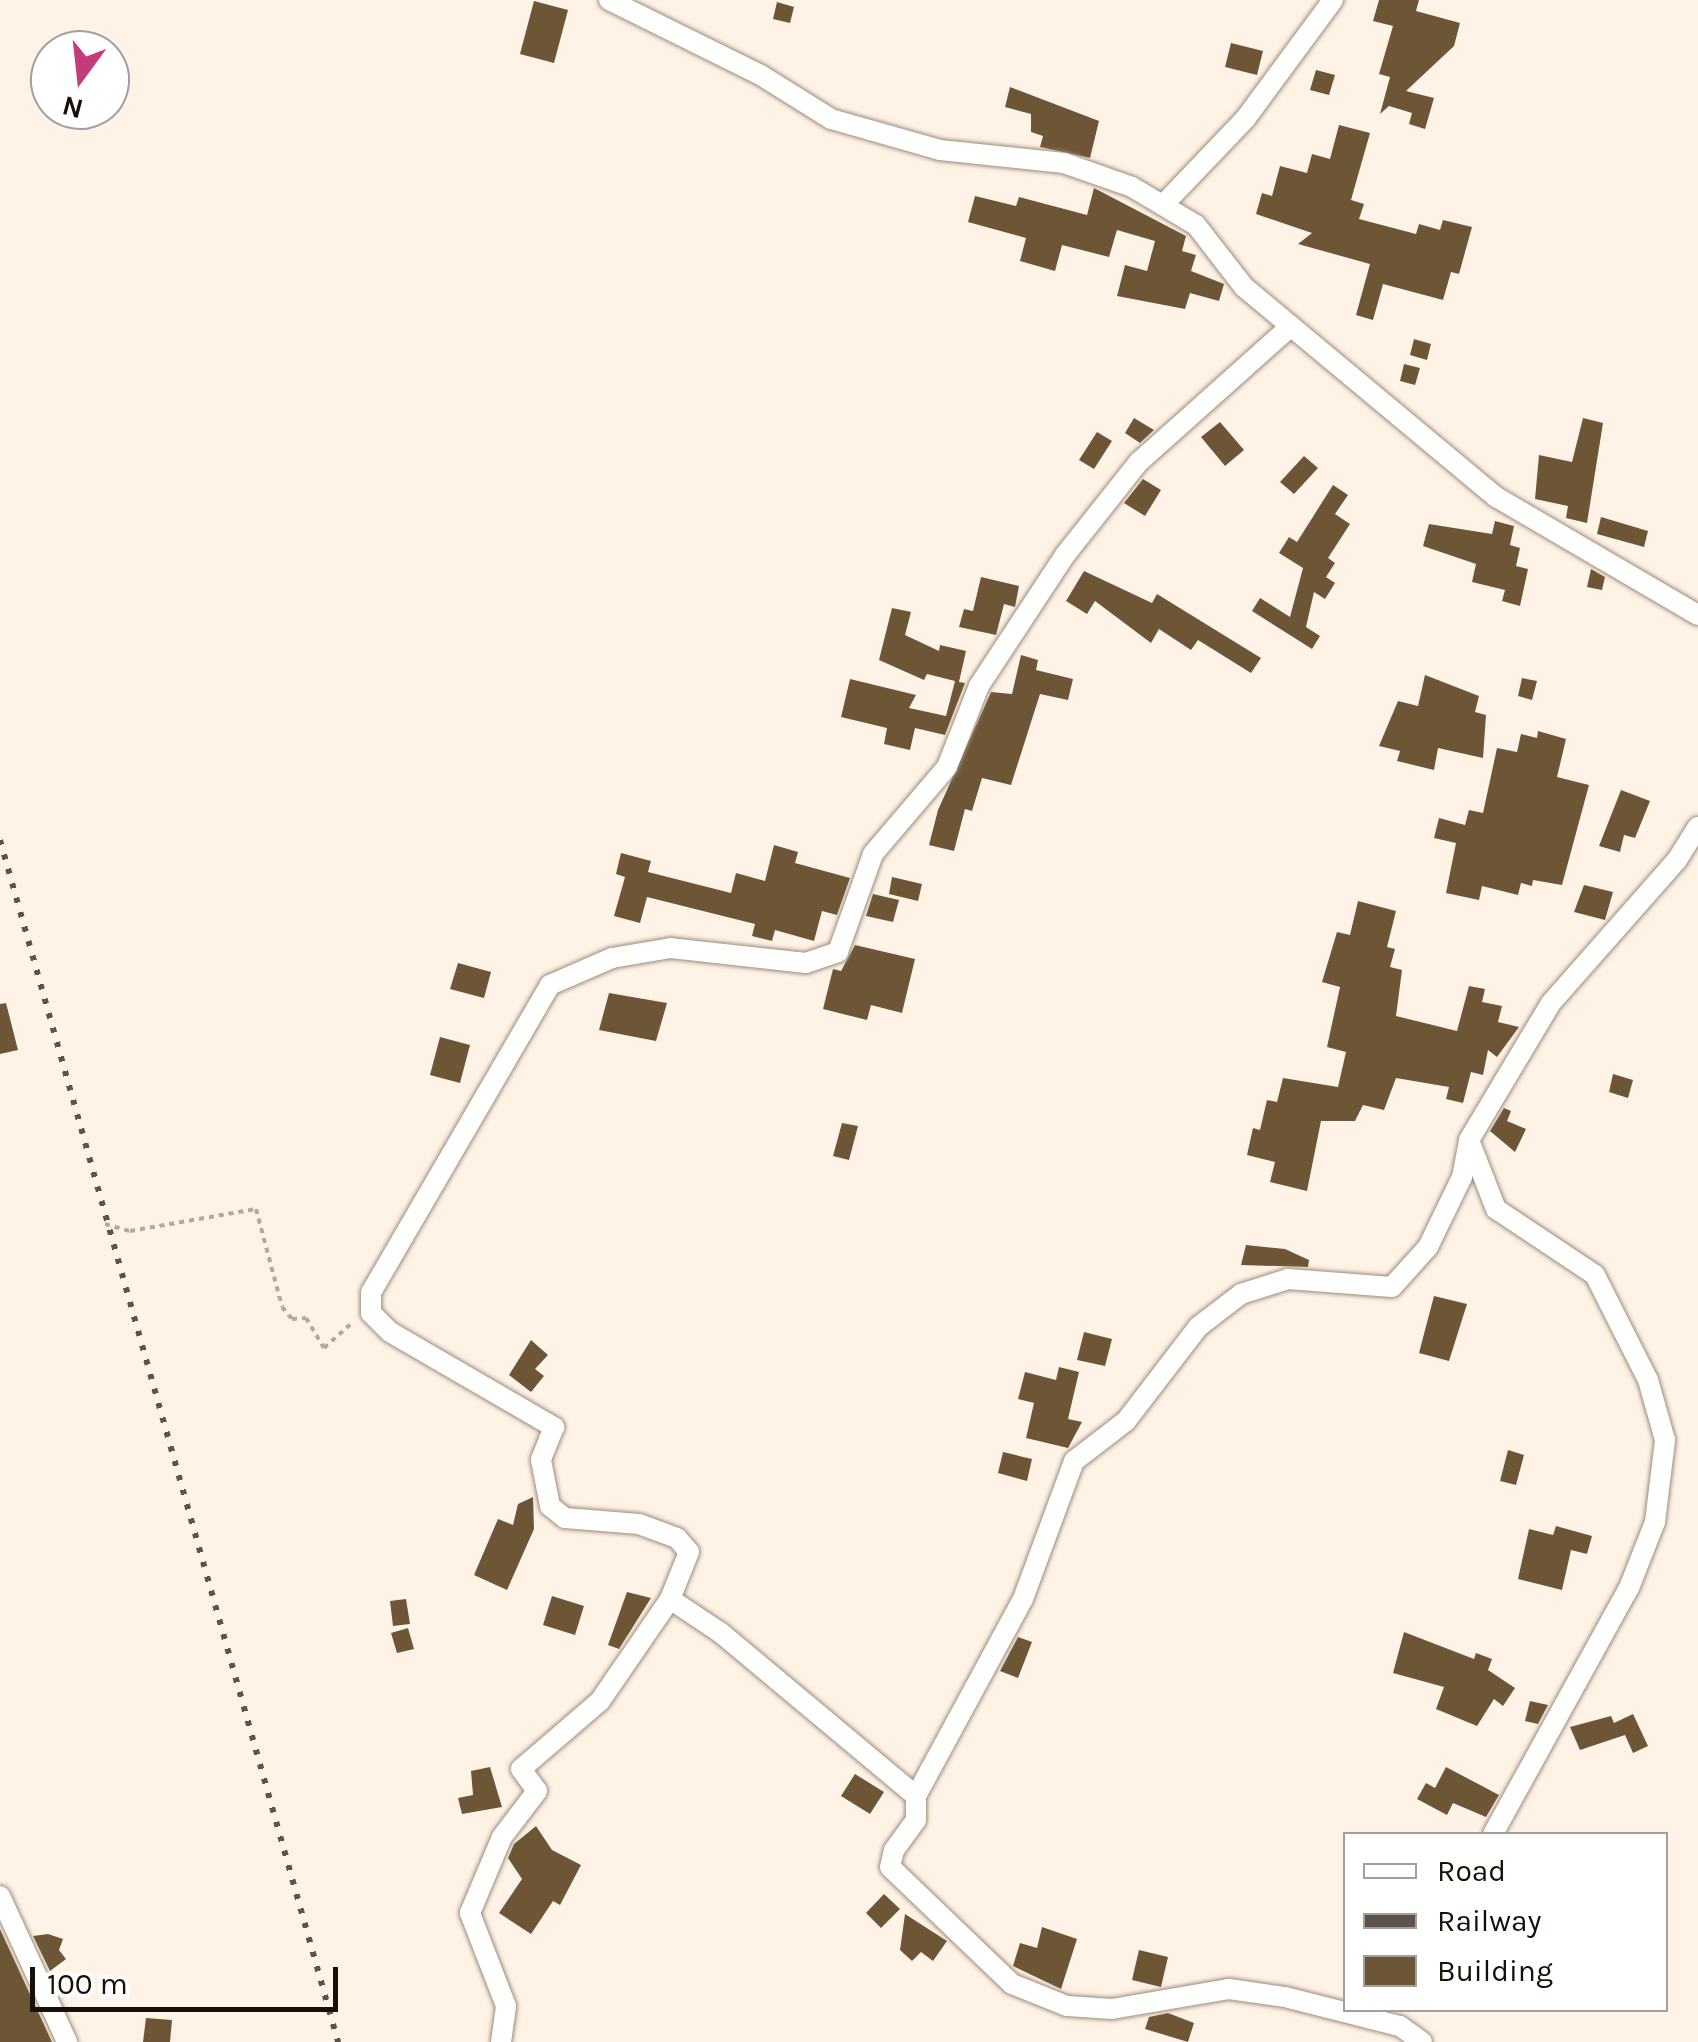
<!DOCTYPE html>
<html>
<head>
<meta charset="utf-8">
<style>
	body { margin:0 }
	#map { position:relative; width:1698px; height:2042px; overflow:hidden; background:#fff3e7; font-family:Karla,sans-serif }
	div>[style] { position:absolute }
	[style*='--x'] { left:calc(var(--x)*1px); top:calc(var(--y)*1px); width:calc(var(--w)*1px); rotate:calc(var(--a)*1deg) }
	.building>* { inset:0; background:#6d5635 }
	.path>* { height:4px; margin-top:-2px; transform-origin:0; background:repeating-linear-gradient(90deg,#b2a89e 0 5px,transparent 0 10px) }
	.roads { filter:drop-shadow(0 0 2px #9d8c79) drop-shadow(0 0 2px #9d8c79) }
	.minor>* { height:20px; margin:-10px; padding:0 10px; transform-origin:10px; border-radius:10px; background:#fff }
	.rail>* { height:6px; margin-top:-3px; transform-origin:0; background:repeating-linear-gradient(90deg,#5c544b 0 5px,transparent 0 15px) }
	span { translate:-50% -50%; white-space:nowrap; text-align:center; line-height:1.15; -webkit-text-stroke:10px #fff; paint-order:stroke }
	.legend { position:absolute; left:1343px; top:1832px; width:325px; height:180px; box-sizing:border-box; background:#fff; border:2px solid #a29f9d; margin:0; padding:12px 18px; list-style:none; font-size:30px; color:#161009 }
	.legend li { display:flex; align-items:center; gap:20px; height:50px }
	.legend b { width:50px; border:2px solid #a29f9d }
	.north { position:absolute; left:30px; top:30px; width:100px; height:100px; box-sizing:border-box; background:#fff; border:2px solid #a29f9d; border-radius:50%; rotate:195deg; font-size:28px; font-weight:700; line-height:40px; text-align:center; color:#161009 }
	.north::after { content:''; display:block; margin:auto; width:35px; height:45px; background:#c33b79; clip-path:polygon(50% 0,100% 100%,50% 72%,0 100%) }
	.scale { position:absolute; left:30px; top:1967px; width:308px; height:45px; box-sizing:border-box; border:5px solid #161009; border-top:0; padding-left:12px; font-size:30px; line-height:35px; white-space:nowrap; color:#161009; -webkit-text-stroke:8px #fff; paint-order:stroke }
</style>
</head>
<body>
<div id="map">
	<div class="building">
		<i style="clip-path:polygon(1379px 0,1419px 0,1416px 11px,1460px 23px,1454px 46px,1406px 91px,1434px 98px,1425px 129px,1409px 124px,1412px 113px,1389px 106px,1380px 114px,1390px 77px,1379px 74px,1393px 26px,1373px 21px)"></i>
		<i style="clip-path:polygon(534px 1px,568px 10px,554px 63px,520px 54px)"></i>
		<i style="clip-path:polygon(777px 2px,794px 7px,790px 23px,773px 19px)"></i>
		<i style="clip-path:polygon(1231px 43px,1263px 51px,1257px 75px,1225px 67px)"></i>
		<i style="clip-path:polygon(1316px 70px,1335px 75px,1329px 95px,1310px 90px)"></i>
		<i style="clip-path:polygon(1010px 87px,1099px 121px,1090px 158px,1040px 147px,1043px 136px,1031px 132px,1031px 114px,1005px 107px)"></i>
		<i style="clip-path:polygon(1339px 125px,1370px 133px,1351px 200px,1364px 204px,1359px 219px,1416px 234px,1419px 224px,1440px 230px,1443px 220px,1472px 227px,1459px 274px,1451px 272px,1443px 300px,1383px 284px,1373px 320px,1356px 315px,1370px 264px,1298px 244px,1312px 233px,1256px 214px,1262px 193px,1272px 196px,1280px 166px,1307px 173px,1312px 154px,1330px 159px)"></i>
		<i style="clip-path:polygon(1094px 188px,1186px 236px,1182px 251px,1196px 255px,1191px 271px,1224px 284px,1219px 301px,1190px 293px,1185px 309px,1117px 296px,1125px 265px,1147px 271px,1155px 241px,1117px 230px,1109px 257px,1062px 245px,1055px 271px,1020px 261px,1026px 238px,968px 222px,975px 196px,1016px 206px,1019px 197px,1087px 215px)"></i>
		<i style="clip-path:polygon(1414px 339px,1431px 344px,1427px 360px,1410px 355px)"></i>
		<i style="clip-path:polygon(1404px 364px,1420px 368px,1415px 385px,1400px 381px)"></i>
		<i style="clip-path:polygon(1134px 418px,1154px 430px,1140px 443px,1125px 433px)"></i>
		<i style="clip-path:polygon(1583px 418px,1603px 423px,1587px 523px,1566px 518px,1568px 506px,1535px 499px,1539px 455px,1572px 462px)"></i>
		<i style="clip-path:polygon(1220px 422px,1244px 450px,1225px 466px,1201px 437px)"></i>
		<i style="clip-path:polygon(1097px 432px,1112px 441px,1094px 469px,1079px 460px)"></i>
		<i style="clip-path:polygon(1304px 456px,1318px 468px,1294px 494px,1280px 482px)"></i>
		<i style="clip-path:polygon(1143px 479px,1161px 490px,1145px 516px,1124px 503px)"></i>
		<i style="clip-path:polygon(1333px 485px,1348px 495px,1335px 514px,1350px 524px,1328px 558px,1335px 563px,1326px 577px,1335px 583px,1325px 599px,1314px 592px,1306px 627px,1320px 636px,1312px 649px,1252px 611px,1260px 598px,1290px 617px,1303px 568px,1279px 553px,1289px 537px,1297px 542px)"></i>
		<i style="clip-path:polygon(1601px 517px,1648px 531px,1644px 547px,1597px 534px)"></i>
		<i style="clip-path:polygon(1495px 521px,1514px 526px,1510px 545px,1520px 548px,1516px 566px,1528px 569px,1520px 606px,1502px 601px,1505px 590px,1472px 582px,1476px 564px,1423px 546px,1429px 524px,1492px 534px)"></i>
		<i style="clip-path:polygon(1591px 569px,1605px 577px,1602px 590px,1587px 587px)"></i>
		<i style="clip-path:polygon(1084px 571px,1152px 603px,1157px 594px,1261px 658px,1251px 673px,1198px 640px,1191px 650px,1159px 629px,1151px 643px,1095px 601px,1087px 614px,1066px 601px)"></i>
		<i style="clip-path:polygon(981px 577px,1019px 586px,1015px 607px,1004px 604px,996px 635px,959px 627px,964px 609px,973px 611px)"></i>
		<i style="clip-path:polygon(892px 608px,911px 612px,905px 635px,939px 651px,940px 645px,966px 651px,959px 682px,965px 683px,945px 735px,915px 728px,910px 750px,884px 744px,887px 728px,841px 717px,850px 679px,916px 695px,909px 708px,946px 716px,955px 681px,927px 674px,924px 680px,879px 660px)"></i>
		<i style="clip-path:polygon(1021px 655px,1038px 660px,1036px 670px,1073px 679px,1068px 700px,1040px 694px,1011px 785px,982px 778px,972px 811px,965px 809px,954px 851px,929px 845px,938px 810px,991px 692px,1012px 694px)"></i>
		<i style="clip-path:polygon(1425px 675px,1479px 696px,1475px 712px,1486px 715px,1483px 758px,1438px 748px,1434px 770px,1397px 761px,1400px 751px,1379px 746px,1398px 701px,1418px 706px)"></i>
		<i style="clip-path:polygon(1522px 678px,1537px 681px,1532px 700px,1518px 696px)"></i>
		<i style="clip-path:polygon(1538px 731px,1566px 739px,1557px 777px,1589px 785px,1562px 885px,1533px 880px,1532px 886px,1521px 883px,1518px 895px,1482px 886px,1479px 900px,1446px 893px,1456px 843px,1434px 838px,1439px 818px,1465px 825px,1469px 810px,1483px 813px,1497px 748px,1517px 752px,1521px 734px,1537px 738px)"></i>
		<i style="clip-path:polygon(1621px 790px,1650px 801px,1635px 838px,1624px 835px,1620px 852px,1599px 846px)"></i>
		<i style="clip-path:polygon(774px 845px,798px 852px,795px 863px,850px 878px,837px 915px,822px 911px,814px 941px,775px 930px,772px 941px,752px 936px,755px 924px,647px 897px,640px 923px,614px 916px,625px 877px,616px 874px,621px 853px,651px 861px,648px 872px,731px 893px,736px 873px,765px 881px)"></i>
		<i style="clip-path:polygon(892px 877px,922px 884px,918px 901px,889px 894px)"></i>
		<i style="clip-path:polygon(1584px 885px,1613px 892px,1605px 920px,1574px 912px)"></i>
		<i style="clip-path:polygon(873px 894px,899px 900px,893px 922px,866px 916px)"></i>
		<i style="clip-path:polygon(1358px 901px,1396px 911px,1387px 947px,1395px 949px,1390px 967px,1402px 970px,1396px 1016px,1457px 1031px,1469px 986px,1485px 989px,1482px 1002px,1502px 1006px,1498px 1022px,1519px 1027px,1497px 1057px,1488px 1050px,1483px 1075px,1471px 1072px,1463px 1103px,1446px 1099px,1449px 1087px,1396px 1078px,1384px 1110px,1363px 1105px,1355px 1121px,1321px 1121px,1307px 1191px,1270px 1182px,1275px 1162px,1247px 1155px,1253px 1128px,1260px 1130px,1267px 1100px,1277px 1102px,1283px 1078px,1338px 1087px,1346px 1052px,1327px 1047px,1340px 987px,1322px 982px,1337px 932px,1350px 935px)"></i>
		<i style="clip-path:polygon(855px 945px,915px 959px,902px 1013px,871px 1005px,867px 1020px,823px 1009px,833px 969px,841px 971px)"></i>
		<i style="clip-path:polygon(458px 963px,491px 972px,484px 998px,450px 989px)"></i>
		<i style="clip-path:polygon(609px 993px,667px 1003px,656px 1041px,599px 1030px)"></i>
		<i style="clip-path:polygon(6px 1003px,18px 1050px,0 1054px,0 1004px)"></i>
		<i style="clip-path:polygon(440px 1037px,470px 1045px,460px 1083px,430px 1075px)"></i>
		<i style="clip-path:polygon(1613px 1074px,1633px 1080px,1628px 1098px,1609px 1092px)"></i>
		<i style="clip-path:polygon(1504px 1108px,1511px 1111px,1507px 1121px,1526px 1129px,1515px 1152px,1490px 1131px)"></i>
		<i style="clip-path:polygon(842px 1123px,858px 1126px,849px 1160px,833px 1156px)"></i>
		<i style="clip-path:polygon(1246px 1245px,1285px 1249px,1309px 1260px,1308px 1267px,1241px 1265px)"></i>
		<i style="clip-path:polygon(1434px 1296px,1467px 1304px,1449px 1361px,1419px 1353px)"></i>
		<i style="clip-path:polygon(1084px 1332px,1112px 1339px,1105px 1366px,1077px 1360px)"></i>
		<i style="clip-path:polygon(531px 1340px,548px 1355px,535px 1369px,544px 1376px,531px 1392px,509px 1375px)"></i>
		<i style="clip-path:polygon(1059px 1367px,1079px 1372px,1068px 1419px,1082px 1422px,1068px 1448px,1026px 1438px,1034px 1403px,1018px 1399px,1025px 1372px,1056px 1380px)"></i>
		<i style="clip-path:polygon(1508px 1450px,1524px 1455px,1516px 1485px,1500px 1481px)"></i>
		<i style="clip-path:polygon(1003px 1452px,1032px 1459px,1027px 1481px,998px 1473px)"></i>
		<i style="clip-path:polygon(533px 1497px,534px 1529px,507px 1590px,474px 1575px,498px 1519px,513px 1525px,518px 1504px)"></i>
		<i style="clip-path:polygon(1556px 1526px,1592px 1536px,1587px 1554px,1571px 1550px,1562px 1590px,1518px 1579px,1529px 1529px,1553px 1535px)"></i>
		<i style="clip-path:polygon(627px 1592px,651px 1598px,619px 1649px,608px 1645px)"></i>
		<i style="clip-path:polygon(552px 1596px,584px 1606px,575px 1635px,543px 1625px)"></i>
		<i style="clip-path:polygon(406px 1599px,410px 1624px,393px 1626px,390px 1601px)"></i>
		<i style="clip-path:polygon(408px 1628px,414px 1649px,397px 1653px,391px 1633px)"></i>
		<i style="clip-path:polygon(1404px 1632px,1474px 1659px,1476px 1653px,1492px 1659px,1488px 1670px,1515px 1688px,1503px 1706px,1494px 1699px,1477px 1726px,1436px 1709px,1444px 1687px,1393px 1673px)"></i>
		<i style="clip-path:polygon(1018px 1637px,1032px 1642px,1018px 1678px,1000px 1671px)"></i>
		<i style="clip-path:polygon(1530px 1701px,1548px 1705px,1538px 1724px,1525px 1721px)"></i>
		<i style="clip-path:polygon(1633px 1714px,1648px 1746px,1633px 1753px,1625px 1735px,1580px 1750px,1570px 1727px,1611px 1716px,1614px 1723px)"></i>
		<i style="clip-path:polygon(490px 1767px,502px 1807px,462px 1814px,458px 1798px,473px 1795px,471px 1771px)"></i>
		<i style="clip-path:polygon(1446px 1767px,1499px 1795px,1486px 1817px,1453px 1803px,1447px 1815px,1417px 1799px,1426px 1783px,1435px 1788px)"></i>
		<i style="clip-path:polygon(855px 1774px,884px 1792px,870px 1814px,841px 1796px)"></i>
		<i style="clip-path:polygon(536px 1826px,552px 1850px,581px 1865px,560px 1905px,553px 1901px,531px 1934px,499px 1913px,522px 1879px,508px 1858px,514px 1844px)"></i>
		<i style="clip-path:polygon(884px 1894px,900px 1909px,881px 1928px,866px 1913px)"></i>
		<i style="clip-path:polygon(905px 1914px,947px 1941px,933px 1961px,921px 1952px,912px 1961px,900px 1950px)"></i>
		<i style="clip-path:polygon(1042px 1927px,1077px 1939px,1061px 1989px,1013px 1966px,1020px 1943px,1037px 1948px)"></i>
		<i style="clip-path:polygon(0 1929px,52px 2042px,0 2042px)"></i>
		<i style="clip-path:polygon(48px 1934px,63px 1939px,59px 1950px,66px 1959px,50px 1971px,33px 1936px)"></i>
		<i style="clip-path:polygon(1139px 1950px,1168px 1957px,1161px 1987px,1132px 1980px)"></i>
		<i style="clip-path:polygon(1168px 2013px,1194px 2023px,1188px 2042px,1145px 2029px,1149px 2017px)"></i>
		<i style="clip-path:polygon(146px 2018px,172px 2020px,170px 2042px,143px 2042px)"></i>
	</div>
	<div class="path">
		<i style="--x:105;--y:1224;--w:26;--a:16"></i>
		<i style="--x:130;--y:1231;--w:128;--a:-9.9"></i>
		<i style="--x:256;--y:1209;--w:101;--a:75.1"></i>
		<i style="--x:282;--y:1307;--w:16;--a:50"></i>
		<i style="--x:292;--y:1319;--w:14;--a:-4"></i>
		<i style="--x:306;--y:1318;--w:35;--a:59"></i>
		<i style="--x:324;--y:1348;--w:39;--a:-42"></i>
	</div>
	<div class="roads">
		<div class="minor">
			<i style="--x:609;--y:0;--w:167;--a:26.3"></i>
			<i style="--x:759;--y:74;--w:85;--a:32"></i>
			<i style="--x:831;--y:119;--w:113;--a:15.9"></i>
			<i style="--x:940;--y:150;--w:125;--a:6"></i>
			<i style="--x:1064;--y:163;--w:72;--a:19.4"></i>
			<i style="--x:1132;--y:187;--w:74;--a:30.7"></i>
			<i style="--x:1196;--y:225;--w:78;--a:52.3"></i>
			<i style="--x:1244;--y:287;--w:328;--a:39.8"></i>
			<i style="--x:1496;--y:497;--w:234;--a:30.3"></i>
			<i style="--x:1163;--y:205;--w:120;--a:-46.3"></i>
			<i style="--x:1246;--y:118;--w:147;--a:-53.6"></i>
			<i style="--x:1291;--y:326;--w:205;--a:138.2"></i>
			<i style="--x:1138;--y:463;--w:117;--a:128.4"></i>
			<i style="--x:1065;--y:555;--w:157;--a:123.3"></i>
			<i style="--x:979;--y:686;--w:87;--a:111.6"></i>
			<i style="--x:947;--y:767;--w:114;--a:130.4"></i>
			<i style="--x:873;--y:854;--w:104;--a:109.7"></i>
			<i style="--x:838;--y:952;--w:34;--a:161"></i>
			<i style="--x:806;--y:963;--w:136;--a:-173.7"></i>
			<i style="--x:671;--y:948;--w:60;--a:170.4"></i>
			<i style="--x:612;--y:958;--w:68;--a:156.5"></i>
			<i style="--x:550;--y:985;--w:355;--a:120.2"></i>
			<i style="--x:371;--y:1292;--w:21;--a:90"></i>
			<i style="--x:371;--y:1313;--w:27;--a:45"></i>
			<i style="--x:390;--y:1332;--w:190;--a:30.1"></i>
			<i style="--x:554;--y:1427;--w:35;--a:112"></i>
			<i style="--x:541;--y:1460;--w:47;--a:78.9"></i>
			<i style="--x:550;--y:1506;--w:19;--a:39"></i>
			<i style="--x:565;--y:1518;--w:74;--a:4.6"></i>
			<i style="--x:639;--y:1524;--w:40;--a:20.2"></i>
			<i style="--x:677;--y:1538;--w:18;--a:49"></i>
			<i style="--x:689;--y:1552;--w:51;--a:112"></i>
			<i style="--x:670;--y:1599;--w:61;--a:33.7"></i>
			<i style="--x:721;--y:1633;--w:254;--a:39.9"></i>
			<i style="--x:916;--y:1796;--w:24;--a:90"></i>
			<i style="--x:916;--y:1820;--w:37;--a:126"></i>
			<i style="--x:894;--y:1850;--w:17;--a:103"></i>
			<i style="--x:890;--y:1867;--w:169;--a:43.8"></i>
			<i style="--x:1012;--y:1984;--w:59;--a:21.8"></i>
			<i style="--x:1067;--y:2006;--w:45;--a:3.8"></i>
			<i style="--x:1112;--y:2009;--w:119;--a:-9.7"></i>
			<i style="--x:1229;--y:1989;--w:57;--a:8.1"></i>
			<i style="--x:1285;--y:1997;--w:119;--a:14.2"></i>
			<i style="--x:1400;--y:2026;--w:27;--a:36"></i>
			<i style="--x:916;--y:1796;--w:224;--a:-61.5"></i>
			<i style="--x:1023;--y:1599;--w:147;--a:-69.7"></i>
			<i style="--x:1074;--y:1461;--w:66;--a:-37.6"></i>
			<i style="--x:1126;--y:1421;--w:118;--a:-52.5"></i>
			<i style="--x:1198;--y:1327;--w:54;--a:-37.5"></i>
			<i style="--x:1241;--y:1294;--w:49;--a:-17.7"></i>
			<i style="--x:1288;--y:1279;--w:104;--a:4.4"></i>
			<i style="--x:1392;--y:1287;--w:54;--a:-48"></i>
			<i style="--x:1428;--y:1247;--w:78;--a:-64.1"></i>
			<i style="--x:1462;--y:1177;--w:38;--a:-79"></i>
			<i style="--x:1493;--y:1834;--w:281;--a:-61.1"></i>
			<i style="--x:1629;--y:1588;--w:71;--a:-68.5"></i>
			<i style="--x:1655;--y:1522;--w:83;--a:-83"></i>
			<i style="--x:1665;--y:1440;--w:62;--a:-105.8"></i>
			<i style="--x:1648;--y:1380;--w:118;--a:-116.8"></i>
			<i style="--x:1595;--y:1275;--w:119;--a:-146.3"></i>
			<i style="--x:1496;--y:1209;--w:74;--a:-111.4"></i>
			<i style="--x:1469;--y:1140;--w:160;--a:-59.1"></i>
			<i style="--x:1551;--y:1003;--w:191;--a:-48.6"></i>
			<i style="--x:1677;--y:860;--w:39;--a:-58"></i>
			<i style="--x:0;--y:1896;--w:161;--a:65.3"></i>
			<i style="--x:501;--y:2042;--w:36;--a:-82"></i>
			<i style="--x:506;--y:2006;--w:100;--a:-111.2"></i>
			<i style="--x:470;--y:1913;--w:82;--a:-67.2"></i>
			<i style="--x:502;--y:1837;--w:58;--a:-52.7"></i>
			<i style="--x:537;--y:1791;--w:27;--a:-126"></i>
			<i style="--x:521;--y:1769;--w:104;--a:-40.7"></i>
			<i style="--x:600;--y:1701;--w:124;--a:-55.5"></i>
		</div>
	</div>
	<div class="rail">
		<i style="--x:0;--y:840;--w:1249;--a:74.29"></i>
	</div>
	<ul class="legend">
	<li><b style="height:12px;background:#fff"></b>Road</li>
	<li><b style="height:12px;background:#5c544b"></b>Railway</li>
	<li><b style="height:28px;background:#6d5635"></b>Building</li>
	</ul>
	<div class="north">N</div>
	<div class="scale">100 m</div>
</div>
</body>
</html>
